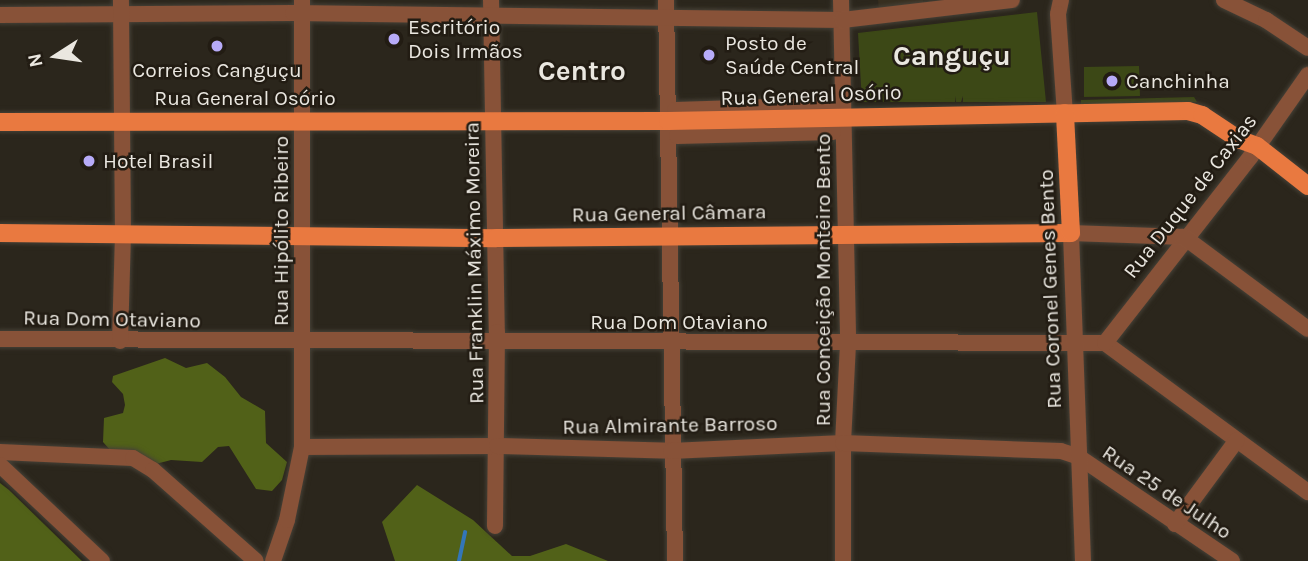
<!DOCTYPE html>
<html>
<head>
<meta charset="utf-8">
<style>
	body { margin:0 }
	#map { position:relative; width:1308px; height:561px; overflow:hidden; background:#2b261c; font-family:Karla,sans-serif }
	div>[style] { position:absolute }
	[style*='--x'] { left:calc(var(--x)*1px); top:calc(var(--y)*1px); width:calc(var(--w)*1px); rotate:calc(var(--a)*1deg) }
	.built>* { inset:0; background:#372e1f }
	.green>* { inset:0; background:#3c4816 }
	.forest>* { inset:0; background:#516118 }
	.stream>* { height:3.5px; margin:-1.75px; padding:0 1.75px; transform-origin:1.75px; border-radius:1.75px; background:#3376b8 }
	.roads { filter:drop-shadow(0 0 2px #464137) drop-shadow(0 0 2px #464137) }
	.minor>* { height:16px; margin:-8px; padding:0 8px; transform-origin:8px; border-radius:8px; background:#885238 }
	.major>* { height:18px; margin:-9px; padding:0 9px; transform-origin:9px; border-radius:9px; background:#e97940 }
	.dots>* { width:19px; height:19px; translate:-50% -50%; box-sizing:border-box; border:4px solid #221c13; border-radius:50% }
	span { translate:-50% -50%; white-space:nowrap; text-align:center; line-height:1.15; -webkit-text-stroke:5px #221c13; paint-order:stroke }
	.poi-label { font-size:21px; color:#eae7e0 }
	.left { translate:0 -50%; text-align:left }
	.street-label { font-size:21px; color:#eae7e0 }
	.district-label { font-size:28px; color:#eae7e0; font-weight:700 }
	.north { position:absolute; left:21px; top:21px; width:70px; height:70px; -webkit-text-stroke:5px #221c13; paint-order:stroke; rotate:258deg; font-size:19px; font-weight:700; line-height:28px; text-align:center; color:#eae7e0 }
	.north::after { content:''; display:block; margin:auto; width:24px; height:32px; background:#eae7e0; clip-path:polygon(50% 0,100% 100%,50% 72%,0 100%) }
</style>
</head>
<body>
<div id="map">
	<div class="built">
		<i style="clip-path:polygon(878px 0,923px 0,923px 4px,879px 10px)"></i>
	</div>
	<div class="green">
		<i style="clip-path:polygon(1037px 12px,1046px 102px,963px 102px,963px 96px,961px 102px,956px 102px,955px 96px,955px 102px,862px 102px,858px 33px)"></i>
		<i style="clip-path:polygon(1139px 66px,1140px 96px,1084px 97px,1084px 67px)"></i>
		<i style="clip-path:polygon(1194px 97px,1197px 102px,1081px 105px,1081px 100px)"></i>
	</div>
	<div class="forest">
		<i style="clip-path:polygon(165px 358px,186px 368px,207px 363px,225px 377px,241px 397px,265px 411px,266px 443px,287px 462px,282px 480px,272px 491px,256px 489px,229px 446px,218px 447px,202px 462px,171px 460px,152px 465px,111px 451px,103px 442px,104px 418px,123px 413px,125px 405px,123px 394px,112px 382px,113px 376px)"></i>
		<i style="clip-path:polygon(0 483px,9px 490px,82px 561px,0 561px)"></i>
		<i style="clip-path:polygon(417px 485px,473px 520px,512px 556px,530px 556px,566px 544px,608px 561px,395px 561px,382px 522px)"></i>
	</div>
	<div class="stream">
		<i style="--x:459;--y:561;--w:29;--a:-78"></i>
	</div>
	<div class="roads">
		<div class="minor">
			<i style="--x:491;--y:0;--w:332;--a:89"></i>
			<i style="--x:497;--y:332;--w:194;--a:90.6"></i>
			<i style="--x:666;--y:0;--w:561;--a:89.08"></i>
			<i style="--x:841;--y:0;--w:344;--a:88.8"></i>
			<i style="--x:848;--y:344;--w:99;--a:92.9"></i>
			<i style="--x:843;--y:443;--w:118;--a:90"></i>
			<i style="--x:1061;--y:0;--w:14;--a:102"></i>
			<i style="--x:1058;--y:14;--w:99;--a:86"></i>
			<i style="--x:1224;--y:0;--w:47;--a:25.5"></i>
			<i style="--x:1266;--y:20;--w:50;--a:33.7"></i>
			<i style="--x:0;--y:15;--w:293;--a:-0.4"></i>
			<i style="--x:293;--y:13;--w:549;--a:0.73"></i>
			<i style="--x:842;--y:20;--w:171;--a:-6.7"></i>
			<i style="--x:675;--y:110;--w:157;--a:-1.8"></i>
			<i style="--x:677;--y:136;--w:156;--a:-1.5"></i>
			<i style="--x:0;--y:339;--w:1105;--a:0.21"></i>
			<i style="--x:1105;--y:343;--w:252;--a:36.3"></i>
			<i style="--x:120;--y:341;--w:106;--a:-88.4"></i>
			<i style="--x:123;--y:235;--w:235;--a:-90.5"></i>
			<i style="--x:1105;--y:343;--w:237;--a:-52"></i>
			<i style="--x:1251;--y:156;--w:99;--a:-54.9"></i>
			<i style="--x:302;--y:447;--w:195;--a:-0.3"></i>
			<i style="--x:497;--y:446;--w:174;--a:1.6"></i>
			<i style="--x:671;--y:451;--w:172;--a:-2.7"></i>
			<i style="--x:843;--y:443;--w:218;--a:2.1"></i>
			<i style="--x:1061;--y:451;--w:19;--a:18"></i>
			<i style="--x:1079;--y:457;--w:185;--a:34.2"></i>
			<i style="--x:0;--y:452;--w:133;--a:2.6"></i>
			<i style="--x:133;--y:458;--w:23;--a:31"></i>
			<i style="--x:153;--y:470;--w:137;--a:41.5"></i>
			<i style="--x:0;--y:465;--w:140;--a:43.3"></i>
			<i style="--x:1175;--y:524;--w:104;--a:-53.6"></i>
			<i style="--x:273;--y:561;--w:43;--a:-71.1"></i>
			<i style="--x:287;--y:520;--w:75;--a:-78.4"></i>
			<i style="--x:302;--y:447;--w:447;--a:-90"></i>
			<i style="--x:1083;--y:561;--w:328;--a:-92.1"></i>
			<i style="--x:1071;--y:233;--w:113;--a:2"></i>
			<i style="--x:1184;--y:237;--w:154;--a:36.6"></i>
		</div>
		<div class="major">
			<i style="--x:0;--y:122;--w:668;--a:-0.09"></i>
			<i style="--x:668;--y:121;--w:520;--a:-1.1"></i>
			<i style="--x:1188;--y:111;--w:15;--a:16"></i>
			<i style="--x:1202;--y:115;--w:43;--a:33.7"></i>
			<i style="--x:1238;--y:139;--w:20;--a:20"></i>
			<i style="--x:1257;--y:146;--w:65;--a:38.1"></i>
			<i style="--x:0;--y:233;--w:496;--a:0.6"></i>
			<i style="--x:496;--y:238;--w:575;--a:-0.5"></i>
			<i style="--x:1071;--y:233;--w:120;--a:-92.9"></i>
		</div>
	</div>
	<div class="dots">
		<i style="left:394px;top:39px;background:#b7abf8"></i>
		<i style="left:217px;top:46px;background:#b7abf8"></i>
		<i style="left:709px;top:55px;background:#b7abf8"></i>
		<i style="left:1112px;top:81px;background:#b7abf8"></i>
		<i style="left:89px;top:161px;background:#b7abf8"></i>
	</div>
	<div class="poi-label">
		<span class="left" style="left:408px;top:39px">Escritório<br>Dois Irmãos</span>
		<span class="left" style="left:725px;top:55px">Posto de<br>Saúde Central</span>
		<span style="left:217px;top:70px">Correios Canguçu</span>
		<span class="left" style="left:1126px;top:81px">Canchinha</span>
		<span class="left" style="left:103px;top:161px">Hotel Brasil</span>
	</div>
	<div class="street-label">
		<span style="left:811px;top:95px;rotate:-2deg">Rua General Osório</span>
		<span style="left:245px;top:98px">Rua General Osório</span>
		<span style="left:1190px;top:196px;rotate:-52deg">Rua Duque de Caxias</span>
		<span style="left:669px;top:213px;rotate:-1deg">Rua General Câmara</span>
		<span style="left:281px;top:231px;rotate:-90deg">Rua Hipólito Ribeiro</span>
		<span style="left:474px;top:263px;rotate:-91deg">Rua Franklin Máximo Moreira</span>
		<span style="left:823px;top:280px;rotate:-90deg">Rua Conceição Monteiro Bento</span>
		<span style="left:1050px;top:289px;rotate:-92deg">Rua Coronel Genes Bento</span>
		<span style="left:112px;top:319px;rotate:1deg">Rua Dom Otaviano</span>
		<span style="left:679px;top:322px">Rua Dom Otaviano</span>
		<span style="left:670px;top:425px;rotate:-1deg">Rua Almirante Barroso</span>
		<span style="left:1167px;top:492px;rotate:34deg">Rua 25 de Julho</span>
	</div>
	<div class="district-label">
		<span style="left:952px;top:56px">Canguçu</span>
		<span style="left:582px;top:71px">Centro</span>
	</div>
	<div class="north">N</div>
</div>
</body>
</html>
